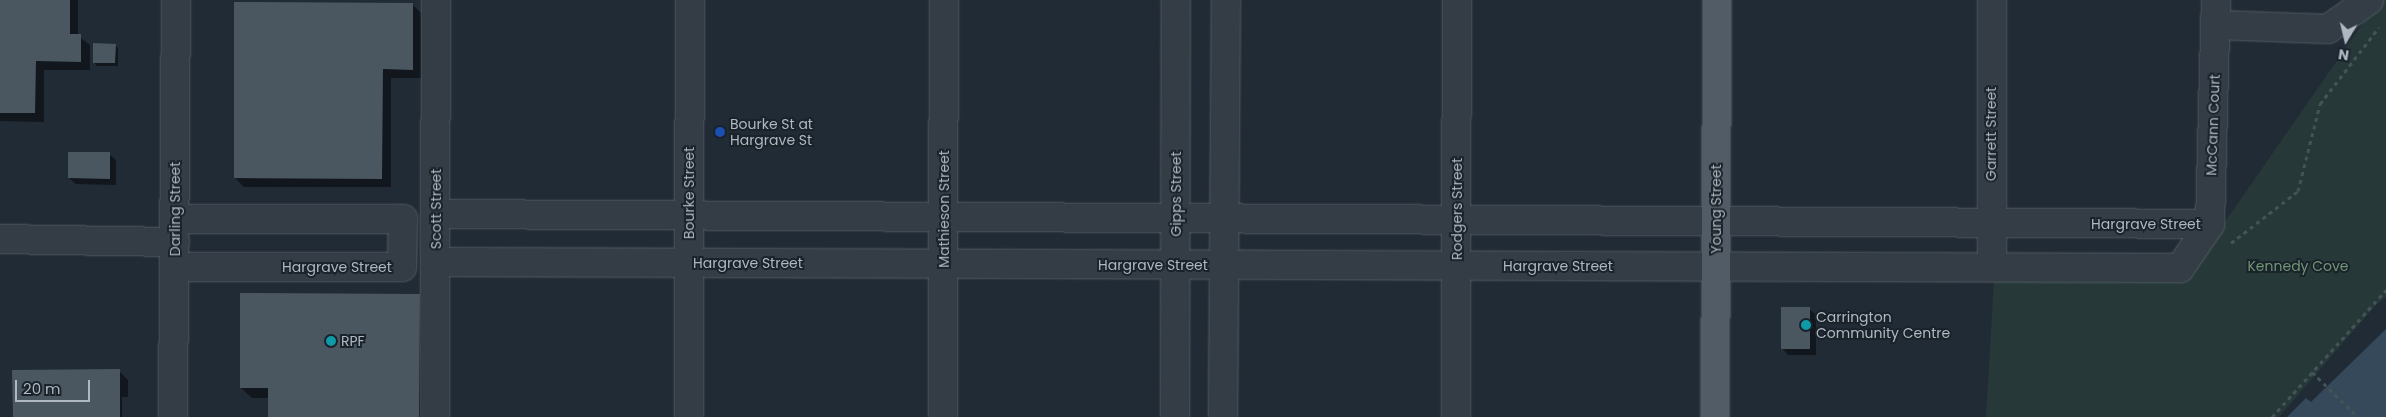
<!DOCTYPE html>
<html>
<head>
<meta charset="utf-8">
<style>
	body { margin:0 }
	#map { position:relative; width:2386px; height:417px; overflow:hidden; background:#212b35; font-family:Poppins,sans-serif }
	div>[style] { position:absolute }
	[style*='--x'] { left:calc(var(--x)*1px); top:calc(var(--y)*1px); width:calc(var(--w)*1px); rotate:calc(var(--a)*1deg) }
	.green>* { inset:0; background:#263938 }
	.water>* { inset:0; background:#36495b }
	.shadow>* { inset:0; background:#0007 }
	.building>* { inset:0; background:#4a5660 }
	.path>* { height:3px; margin-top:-1.5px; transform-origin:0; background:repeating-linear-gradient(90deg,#435455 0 4px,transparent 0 8px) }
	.roads { filter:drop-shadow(0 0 1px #525b63) drop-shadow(0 0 1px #525b63) }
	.minor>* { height:28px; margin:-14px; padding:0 14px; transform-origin:14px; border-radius:14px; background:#343d45 }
	.major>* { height:28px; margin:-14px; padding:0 14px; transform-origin:14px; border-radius:14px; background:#525c66 }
	.dots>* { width:14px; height:14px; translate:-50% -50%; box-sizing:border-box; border:2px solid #1a222a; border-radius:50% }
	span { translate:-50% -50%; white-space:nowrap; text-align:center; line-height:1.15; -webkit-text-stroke:4px #1a222a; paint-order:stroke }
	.poi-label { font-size:14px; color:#afb8c2 }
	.left { translate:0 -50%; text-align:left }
	.street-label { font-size:14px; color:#afb8c2 }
	.park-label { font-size:14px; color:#709675 }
	.north { position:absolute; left:2321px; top:15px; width:50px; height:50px; -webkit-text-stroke:4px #1a222a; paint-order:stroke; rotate:189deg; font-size:14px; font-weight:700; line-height:20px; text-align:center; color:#afb8c2 }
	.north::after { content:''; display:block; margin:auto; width:18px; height:22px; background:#afb8c2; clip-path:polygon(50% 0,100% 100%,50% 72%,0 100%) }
	.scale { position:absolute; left:15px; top:380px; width:75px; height:22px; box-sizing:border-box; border:2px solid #afb8c2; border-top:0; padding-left:6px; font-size:15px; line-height:18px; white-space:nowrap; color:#afb8c2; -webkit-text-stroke:4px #1a222a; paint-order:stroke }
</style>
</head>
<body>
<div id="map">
	<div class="green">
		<i style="clip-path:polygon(2379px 0,2386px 0,2386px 297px,2374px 307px,2279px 417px,1986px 417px,1994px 280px,2186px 278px)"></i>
	</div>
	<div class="water">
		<i style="clip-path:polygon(2386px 329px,2386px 417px,2287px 417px,2306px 398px,2311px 402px)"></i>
	</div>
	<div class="shadow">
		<i style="clip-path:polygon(0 0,78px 0,78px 36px,90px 45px,90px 70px,44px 70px,44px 122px,0 121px)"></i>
		<i style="clip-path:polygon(412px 4px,421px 13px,421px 78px,391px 78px,391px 187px,244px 187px,235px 178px)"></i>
		<i style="clip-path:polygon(115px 45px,118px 48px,118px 66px,97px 66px,94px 62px)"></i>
		<i style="clip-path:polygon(109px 154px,116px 160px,116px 185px,76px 184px,69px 178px)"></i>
		<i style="clip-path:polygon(419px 295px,430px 306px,430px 417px,270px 417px,270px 398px,252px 398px,241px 388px)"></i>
		<i style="clip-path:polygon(1809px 309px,1816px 315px,1816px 355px,1788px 355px,1782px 348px)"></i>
		<i style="clip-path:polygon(119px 371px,128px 380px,128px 397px,122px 397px,122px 417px,14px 417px)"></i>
	</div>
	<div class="building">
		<i style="clip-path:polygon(0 0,70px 0,70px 34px,81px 34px,81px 62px,36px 61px,35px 113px,0 113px)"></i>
		<i style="clip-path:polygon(234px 2px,413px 3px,413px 70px,383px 69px,382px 179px,234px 178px)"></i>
		<i style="clip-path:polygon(93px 43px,116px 44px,115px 63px,93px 63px)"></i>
		<i style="clip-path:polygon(68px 152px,110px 152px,110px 179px,68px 178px)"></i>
		<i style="clip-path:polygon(240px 293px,420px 294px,419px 417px,268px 417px,268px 388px,240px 388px)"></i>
		<i style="clip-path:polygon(1781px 307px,1810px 307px,1810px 349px,1781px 349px)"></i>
		<i style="clip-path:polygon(120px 369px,120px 417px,13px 417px,12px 370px)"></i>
	</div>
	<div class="path">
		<i style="--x:2231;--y:243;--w:85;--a:-37.8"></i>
		<i style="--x:2298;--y:191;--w:90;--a:-75.8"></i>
		<i style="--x:2320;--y:104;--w:97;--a:-52.5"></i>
		<i style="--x:2312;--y:372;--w:64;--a:44.4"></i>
		<i style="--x:2272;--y:417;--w:171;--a:-48.1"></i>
	</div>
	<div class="roads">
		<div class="minor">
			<i style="--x:2216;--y:25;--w:112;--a:2"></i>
			<i style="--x:2328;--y:29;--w:50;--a:-35.3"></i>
			<i style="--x:435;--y:214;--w:1775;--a:0.32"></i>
			<i style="--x:2210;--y:224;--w:224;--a:-88.5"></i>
			<i style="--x:0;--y:239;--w:175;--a:1"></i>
			<i style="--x:436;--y:262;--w:1744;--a:0.2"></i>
			<i style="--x:2180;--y:268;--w:53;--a:-55.7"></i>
			<i style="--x:174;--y:267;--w:228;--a:0"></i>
			<i style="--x:402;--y:267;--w:48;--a:-88.8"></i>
			<i style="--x:403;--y:219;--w:228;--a:180"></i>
			<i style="--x:1992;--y:267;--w:267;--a:-90"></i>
			<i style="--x:173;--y:417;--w:417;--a:-89.6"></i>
			<i style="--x:435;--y:417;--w:417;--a:-89.9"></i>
			<i style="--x:689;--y:417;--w:417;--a:-89.9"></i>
			<i style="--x:943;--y:417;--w:417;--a:-89.9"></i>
			<i style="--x:1175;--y:417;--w:417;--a:-89.9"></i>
			<i style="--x:1223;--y:417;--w:417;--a:-89.6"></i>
			<i style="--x:1456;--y:417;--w:417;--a:-89.9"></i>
		</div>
		<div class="major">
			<i style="--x:1715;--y:417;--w:417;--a:-89.7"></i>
		</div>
	</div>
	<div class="dots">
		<i style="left:720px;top:132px;background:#1a4fb4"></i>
		<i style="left:1806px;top:325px;background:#0f9aa8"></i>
		<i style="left:331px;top:341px;background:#0f9aa8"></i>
	</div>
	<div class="poi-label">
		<span class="left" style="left:730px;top:132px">Bourke St at<br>Hargrave St</span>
		<span class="left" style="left:1816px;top:325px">Carrington<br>Community Centre</span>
		<span class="left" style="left:341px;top:341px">RPF</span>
	</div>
	<div class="street-label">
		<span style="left:2213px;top:125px;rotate:-88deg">McCann Court</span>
		<span style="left:1991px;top:134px;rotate:-90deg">Garrett Street</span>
		<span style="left:689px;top:193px;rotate:-90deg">Bourke Street</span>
		<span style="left:1176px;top:194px;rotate:-90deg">Gipps Street</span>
		<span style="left:175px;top:209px;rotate:-90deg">Darling Street</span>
		<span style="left:436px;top:209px;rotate:-90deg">Scott Street</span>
		<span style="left:944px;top:209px;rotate:-90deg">Mathieson Street</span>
		<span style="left:1457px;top:209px;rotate:-90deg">Rodgers Street</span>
		<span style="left:1716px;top:209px;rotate:-90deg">Young Street</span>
		<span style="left:2146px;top:224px">Hargrave Street</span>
		<span style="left:748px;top:263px">Hargrave Street</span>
		<span style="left:1153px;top:265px">Hargrave Street</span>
		<span style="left:1558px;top:266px">Hargrave Street</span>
		<span style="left:337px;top:267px">Hargrave Street</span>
	</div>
	<div class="park-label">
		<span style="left:2298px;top:266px">Kennedy Cove</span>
	</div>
	<div class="north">N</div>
	<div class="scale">20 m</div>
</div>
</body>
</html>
